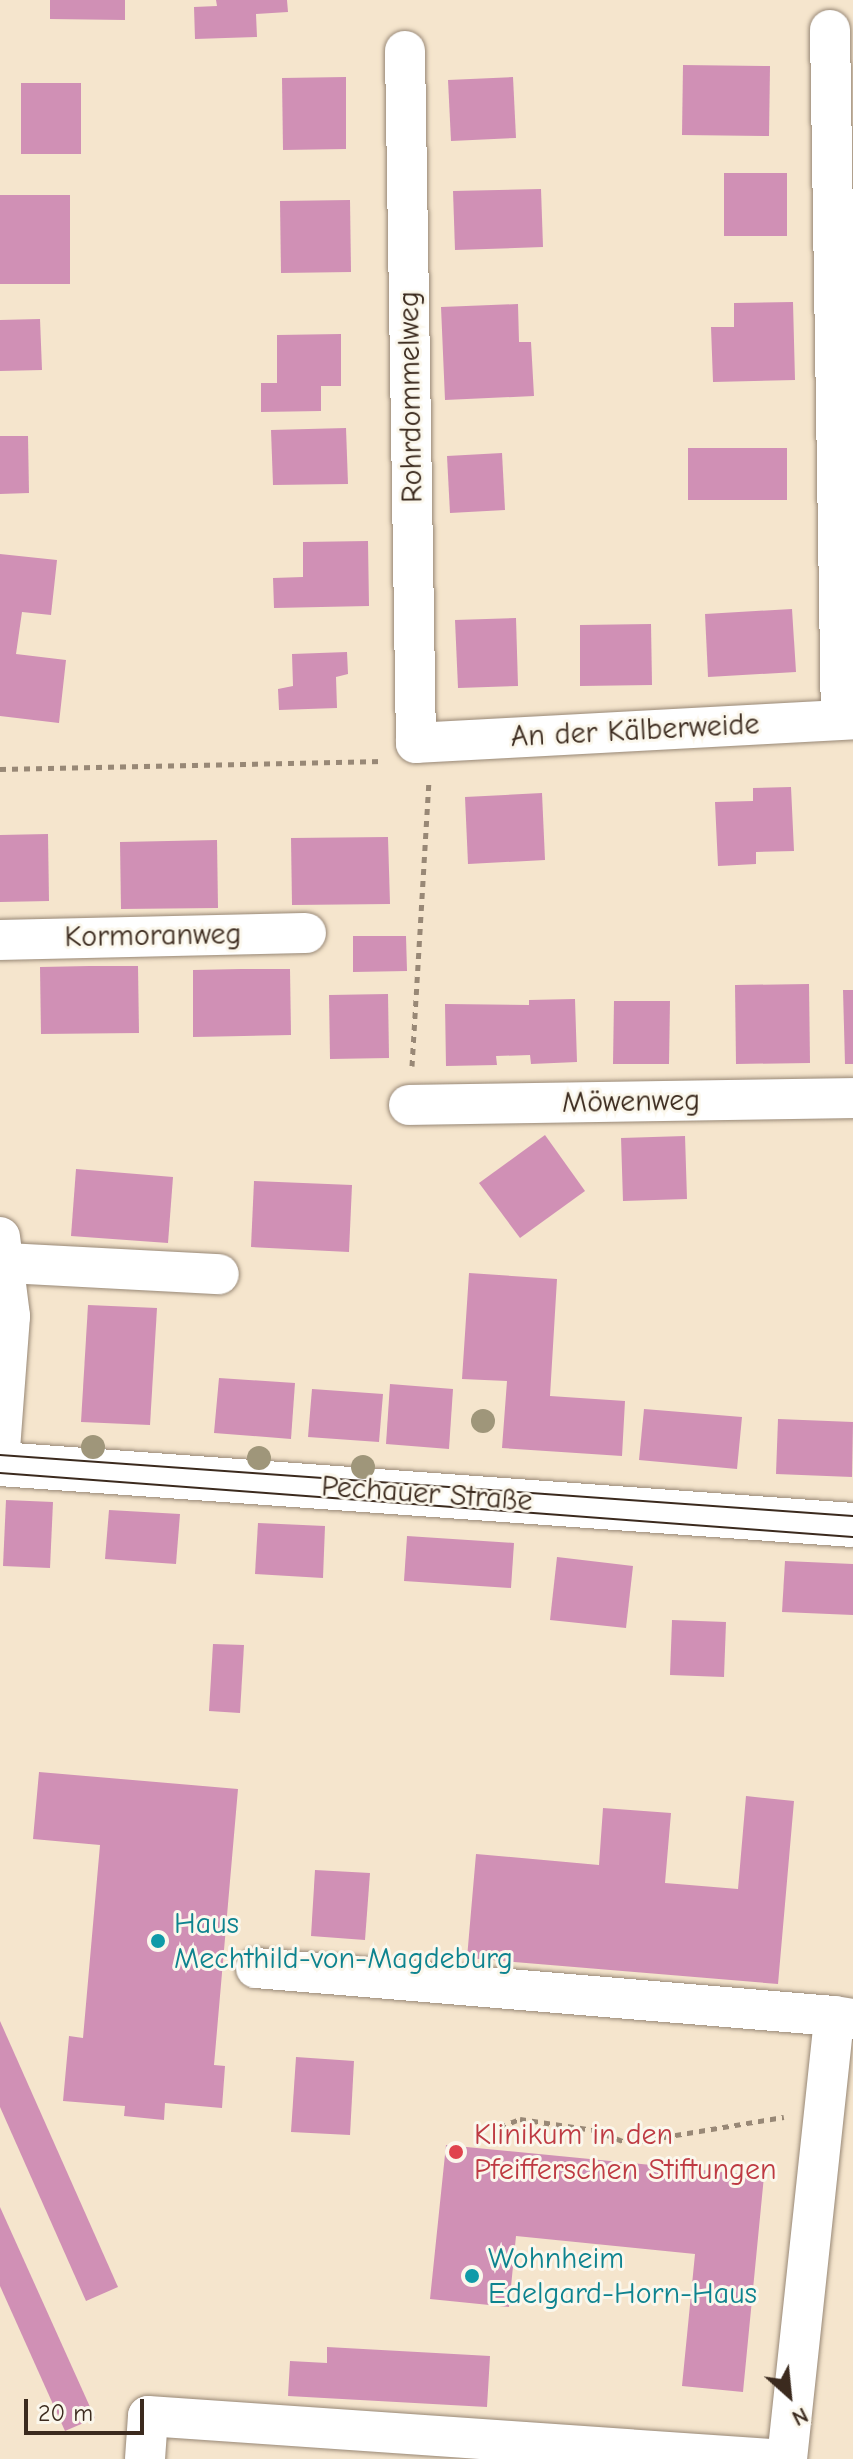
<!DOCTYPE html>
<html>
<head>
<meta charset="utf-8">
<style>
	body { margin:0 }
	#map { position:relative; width:853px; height:2459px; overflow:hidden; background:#f5e5cd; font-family:"Comic Neue",sans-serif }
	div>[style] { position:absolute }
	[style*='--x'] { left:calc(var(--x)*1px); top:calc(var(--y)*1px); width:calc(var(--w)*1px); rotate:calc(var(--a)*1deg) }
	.building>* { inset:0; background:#d090b5 }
	.path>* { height:5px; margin-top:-2.5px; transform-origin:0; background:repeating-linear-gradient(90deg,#988876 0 6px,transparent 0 12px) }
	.roads { filter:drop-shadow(0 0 2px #988876) drop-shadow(0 0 2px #988876) }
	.minor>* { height:40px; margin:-20px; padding:0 20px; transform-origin:20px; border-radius:20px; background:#fff }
	.major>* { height:44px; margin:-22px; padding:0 22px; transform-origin:22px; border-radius:22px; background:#fff }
	.tram>* { height:2px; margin:-1px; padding:0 1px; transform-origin:1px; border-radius:1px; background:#3b2a1e }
	.trees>* { width:24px; height:24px; margin:-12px; border-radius:50%; background:#9f967a }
	.dots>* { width:22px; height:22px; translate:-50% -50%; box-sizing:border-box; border:4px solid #fbf7ec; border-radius:50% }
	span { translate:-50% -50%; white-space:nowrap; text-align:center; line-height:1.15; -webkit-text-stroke:6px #fbf7ec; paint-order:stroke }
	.street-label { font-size:30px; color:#3b2a1e }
	.culture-label { font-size:30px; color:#0d838f }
	.left { translate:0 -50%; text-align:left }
	.health-label { font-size:30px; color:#be3a42 }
	.north { position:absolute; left:749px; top:2355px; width:80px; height:80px; -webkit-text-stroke:6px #fbf7ec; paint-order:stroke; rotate:153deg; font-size:22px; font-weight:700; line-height:32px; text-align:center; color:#3b2a1e }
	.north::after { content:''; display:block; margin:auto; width:28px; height:36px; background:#3b2a1e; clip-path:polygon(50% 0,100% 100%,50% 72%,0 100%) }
	.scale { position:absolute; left:24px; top:2399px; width:120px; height:36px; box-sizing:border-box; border:4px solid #3b2a1e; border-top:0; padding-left:10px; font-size:24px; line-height:28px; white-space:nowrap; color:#3b2a1e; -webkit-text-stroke:6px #fbf7ec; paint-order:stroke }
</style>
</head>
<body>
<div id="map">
	<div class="building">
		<i style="clip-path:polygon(50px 0,125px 0,125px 20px,50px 19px)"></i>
		<i style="clip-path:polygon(216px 0,287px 0,288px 12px,256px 14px,257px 37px,195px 39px,194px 7px,217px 6px)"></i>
		<i style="clip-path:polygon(683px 65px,770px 66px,769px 136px,682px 135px)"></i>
		<i style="clip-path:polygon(346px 77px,346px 149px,283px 150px,282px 78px)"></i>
		<i style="clip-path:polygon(513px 77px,516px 138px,451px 141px,448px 80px)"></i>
		<i style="clip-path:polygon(21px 83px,81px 83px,81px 154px,21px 154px)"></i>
		<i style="clip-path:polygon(724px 173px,787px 173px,787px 236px,724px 236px)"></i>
		<i style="clip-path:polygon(541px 189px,543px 247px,455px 250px,453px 191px)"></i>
		<i style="clip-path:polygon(0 195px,70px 195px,70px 284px,0 284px)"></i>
		<i style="clip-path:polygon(350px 200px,351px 272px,281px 273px,280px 201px)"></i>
		<i style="clip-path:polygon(793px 302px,795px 380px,713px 382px,711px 327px,734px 327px,734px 303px)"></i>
		<i style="clip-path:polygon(518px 304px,519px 342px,531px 342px,534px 396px,445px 400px,441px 307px)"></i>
		<i style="clip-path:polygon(40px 319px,42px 370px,0 371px,0 320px)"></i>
		<i style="clip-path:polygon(341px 334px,341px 386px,321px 386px,321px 411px,261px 412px,261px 383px,277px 383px,277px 335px)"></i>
		<i style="clip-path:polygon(346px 428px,348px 484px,273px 485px,271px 430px)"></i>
		<i style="clip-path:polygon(0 436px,28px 436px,29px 493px,0 494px)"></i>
		<i style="clip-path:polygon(688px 448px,787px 448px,787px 500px,688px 500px)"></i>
		<i style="clip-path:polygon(502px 453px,505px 510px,450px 513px,447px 456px)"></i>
		<i style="clip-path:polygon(368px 541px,369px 606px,274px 608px,273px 578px,303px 577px,303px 542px)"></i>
		<i style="clip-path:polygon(0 554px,57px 560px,51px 615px,22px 612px,16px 654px,66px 660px,59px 723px,0 716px)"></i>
		<i style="clip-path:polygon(792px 609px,796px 672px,708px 677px,705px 614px)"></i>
		<i style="clip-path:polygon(516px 618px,518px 686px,458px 688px,455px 620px)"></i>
		<i style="clip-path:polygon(651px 624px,652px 685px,580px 686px,580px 625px)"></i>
		<i style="clip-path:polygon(347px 652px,348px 674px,336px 677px,337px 708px,279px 710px,278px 689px,293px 686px,292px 654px)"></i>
		<i style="clip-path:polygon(791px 787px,794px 851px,756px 852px,756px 864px,718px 866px,715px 802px,753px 801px,753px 788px)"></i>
		<i style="clip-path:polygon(542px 793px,545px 860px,468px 864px,465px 797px)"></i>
		<i style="clip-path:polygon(48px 834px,49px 901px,0 902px,0 835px)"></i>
		<i style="clip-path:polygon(388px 837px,390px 904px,292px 905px,291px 838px)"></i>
		<i style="clip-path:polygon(217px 840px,218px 908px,121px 909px,120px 842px)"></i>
		<i style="clip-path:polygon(353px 936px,406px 936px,407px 971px,353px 972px)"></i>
		<i style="clip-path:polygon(89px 966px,138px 966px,139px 1033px,41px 1034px,40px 967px)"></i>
		<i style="clip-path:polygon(241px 969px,290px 969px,291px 1035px,193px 1037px,193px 970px)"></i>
		<i style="clip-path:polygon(809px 984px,810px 1063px,736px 1064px,735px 985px)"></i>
		<i style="clip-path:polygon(843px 990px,853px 990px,853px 1064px,845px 1064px)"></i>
		<i style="clip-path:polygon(388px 994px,389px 1058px,330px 1059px,329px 995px)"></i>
		<i style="clip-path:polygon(575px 999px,577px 1062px,531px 1064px,530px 1055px,496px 1056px,497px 1065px,446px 1066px,445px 1004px,529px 1005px,529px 1000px)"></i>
		<i style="clip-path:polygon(614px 1001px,670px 1001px,669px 1064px,613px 1064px)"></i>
		<i style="clip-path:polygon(545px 1135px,585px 1191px,520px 1238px,479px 1183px)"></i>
		<i style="clip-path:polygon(685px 1136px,687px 1199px,623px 1201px,621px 1138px)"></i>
		<i style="clip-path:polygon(76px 1169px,173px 1177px,168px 1243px,71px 1236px)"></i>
		<i style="clip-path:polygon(254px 1181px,352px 1185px,349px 1252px,251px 1247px)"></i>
		<i style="clip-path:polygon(469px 1273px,557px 1279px,550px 1396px,625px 1401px,622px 1456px,502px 1448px,507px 1381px,462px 1379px)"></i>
		<i style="clip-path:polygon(88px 1305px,157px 1308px,150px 1425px,81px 1422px)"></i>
		<i style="clip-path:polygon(219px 1378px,295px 1383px,291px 1439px,214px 1433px)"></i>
		<i style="clip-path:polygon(390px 1384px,453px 1389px,449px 1449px,386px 1444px)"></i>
		<i style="clip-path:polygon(312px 1389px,383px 1394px,379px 1442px,308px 1437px)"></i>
		<i style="clip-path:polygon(644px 1409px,742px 1417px,737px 1469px,639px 1460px)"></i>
		<i style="clip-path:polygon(778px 1419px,853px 1422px,852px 1477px,776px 1474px)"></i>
		<i style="clip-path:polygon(6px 1500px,53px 1502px,50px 1568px,3px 1566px)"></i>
		<i style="clip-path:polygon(109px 1510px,180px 1514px,176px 1564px,105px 1559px)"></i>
		<i style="clip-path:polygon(258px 1523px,325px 1526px,323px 1578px,255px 1574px)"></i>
		<i style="clip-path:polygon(407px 1536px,514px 1543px,511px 1588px,404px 1581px)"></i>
		<i style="clip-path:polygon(557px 1557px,633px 1566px,626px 1628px,550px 1620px)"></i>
		<i style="clip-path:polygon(785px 1561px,853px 1564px,853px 1615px,782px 1612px)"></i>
		<i style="clip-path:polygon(672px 1620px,726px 1622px,724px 1677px,670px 1675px)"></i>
		<i style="clip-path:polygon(213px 1644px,244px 1645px,240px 1713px,209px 1711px)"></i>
		<i style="clip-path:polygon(39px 1772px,238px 1789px,214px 2065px,225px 2066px,222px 2108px,165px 2103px,164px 2120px,124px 2116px,125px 2106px,63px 2101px,69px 2036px,83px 2038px,100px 1845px,33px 1839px)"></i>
		<i style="clip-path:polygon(746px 1796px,794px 1801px,778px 1984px,467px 1958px,476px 1854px,599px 1865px,603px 1808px,671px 1813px,665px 1883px,738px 1889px)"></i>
		<i style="clip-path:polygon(315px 1870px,370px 1873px,365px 1940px,311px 1936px)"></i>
		<i style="clip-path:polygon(0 2021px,118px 2287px,86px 2301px,0 2107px)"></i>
		<i style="clip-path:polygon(296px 2057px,354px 2061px,350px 2135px,291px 2132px)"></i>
		<i style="clip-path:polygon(446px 2145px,764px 2176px,743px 2392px,682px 2386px,695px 2254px,516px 2236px,509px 2307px,430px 2299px)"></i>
		<i style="clip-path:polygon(0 2207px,95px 2418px,65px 2431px,0 2286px)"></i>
		<i style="clip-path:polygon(327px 2347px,490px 2356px,487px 2407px,288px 2396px,290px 2361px,327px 2363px)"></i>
	</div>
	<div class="path">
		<i style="--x:0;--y:769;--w:383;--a:-1.2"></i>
		<i style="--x:412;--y:1066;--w:286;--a:-86.6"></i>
		<i style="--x:500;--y:2127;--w:22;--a:-22"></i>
		<i style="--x:520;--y:2119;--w:75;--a:8.5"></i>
		<i style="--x:594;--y:2130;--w:36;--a:21"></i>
		<i style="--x:628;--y:2143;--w:158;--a:-9.5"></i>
	</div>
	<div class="roads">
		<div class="minor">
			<i style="--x:830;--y:30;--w:689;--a:89.09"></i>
			<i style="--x:405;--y:51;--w:692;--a:89.09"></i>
			<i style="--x:416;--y:743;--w:438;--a:-3.1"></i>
			<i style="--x:0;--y:940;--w:306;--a:-1.3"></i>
			<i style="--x:409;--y:1105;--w:444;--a:-0.9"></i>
			<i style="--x:0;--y:1237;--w:80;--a:82.8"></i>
			<i style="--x:10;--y:1316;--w:133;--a:94.3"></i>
			<i style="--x:6;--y:1263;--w:213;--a:3"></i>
			<i style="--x:256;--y:1968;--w:580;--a:4.75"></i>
			<i style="--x:145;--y:2459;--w:43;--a:-86"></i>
			<i style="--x:148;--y:2416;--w:624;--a:3.95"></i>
			<i style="--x:787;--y:2459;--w:445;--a:-83.9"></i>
			<i style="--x:834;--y:2016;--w:19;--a:9"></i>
		</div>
		<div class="major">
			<i style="--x:0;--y:1464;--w:855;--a:4.09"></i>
		</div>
	</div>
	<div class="tram">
		<i style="--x:0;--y:1455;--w:855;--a:4.09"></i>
		<i style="--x:0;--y:1473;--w:855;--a:4.29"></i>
	</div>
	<div class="trees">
		<i style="left:483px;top:1421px"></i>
		<i style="left:93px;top:1447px"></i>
		<i style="left:259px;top:1458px"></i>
		<i style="left:363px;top:1467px"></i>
	</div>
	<div class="dots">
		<i style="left:158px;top:1941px;background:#0f9aa8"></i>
		<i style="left:456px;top:2152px;background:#e0444e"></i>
		<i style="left:472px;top:2276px;background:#0f9aa8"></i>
	</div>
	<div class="street-label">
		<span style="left:411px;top:397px;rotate:-91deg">Rohrdommelweg</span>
		<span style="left:635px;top:731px;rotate:-3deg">An der Kälberweide</span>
		<span style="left:153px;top:936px;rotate:-1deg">Kormoranweg</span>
		<span style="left:631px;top:1102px;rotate:-1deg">Möwenweg</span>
		<span style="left:427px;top:1494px;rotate:4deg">Pechauer Straße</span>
	</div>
	<div class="culture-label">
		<span class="left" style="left:174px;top:1941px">Haus<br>Mechthild-von-Magdeburg</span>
		<span class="left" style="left:488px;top:2276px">Wohnheim<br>Edelgard-Horn-Haus</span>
	</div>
	<div class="health-label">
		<span class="left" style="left:474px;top:2152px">Klinikum in den<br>Pfeifferschen Stiftungen</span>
	</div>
	<div class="north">N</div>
	<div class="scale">20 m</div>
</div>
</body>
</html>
